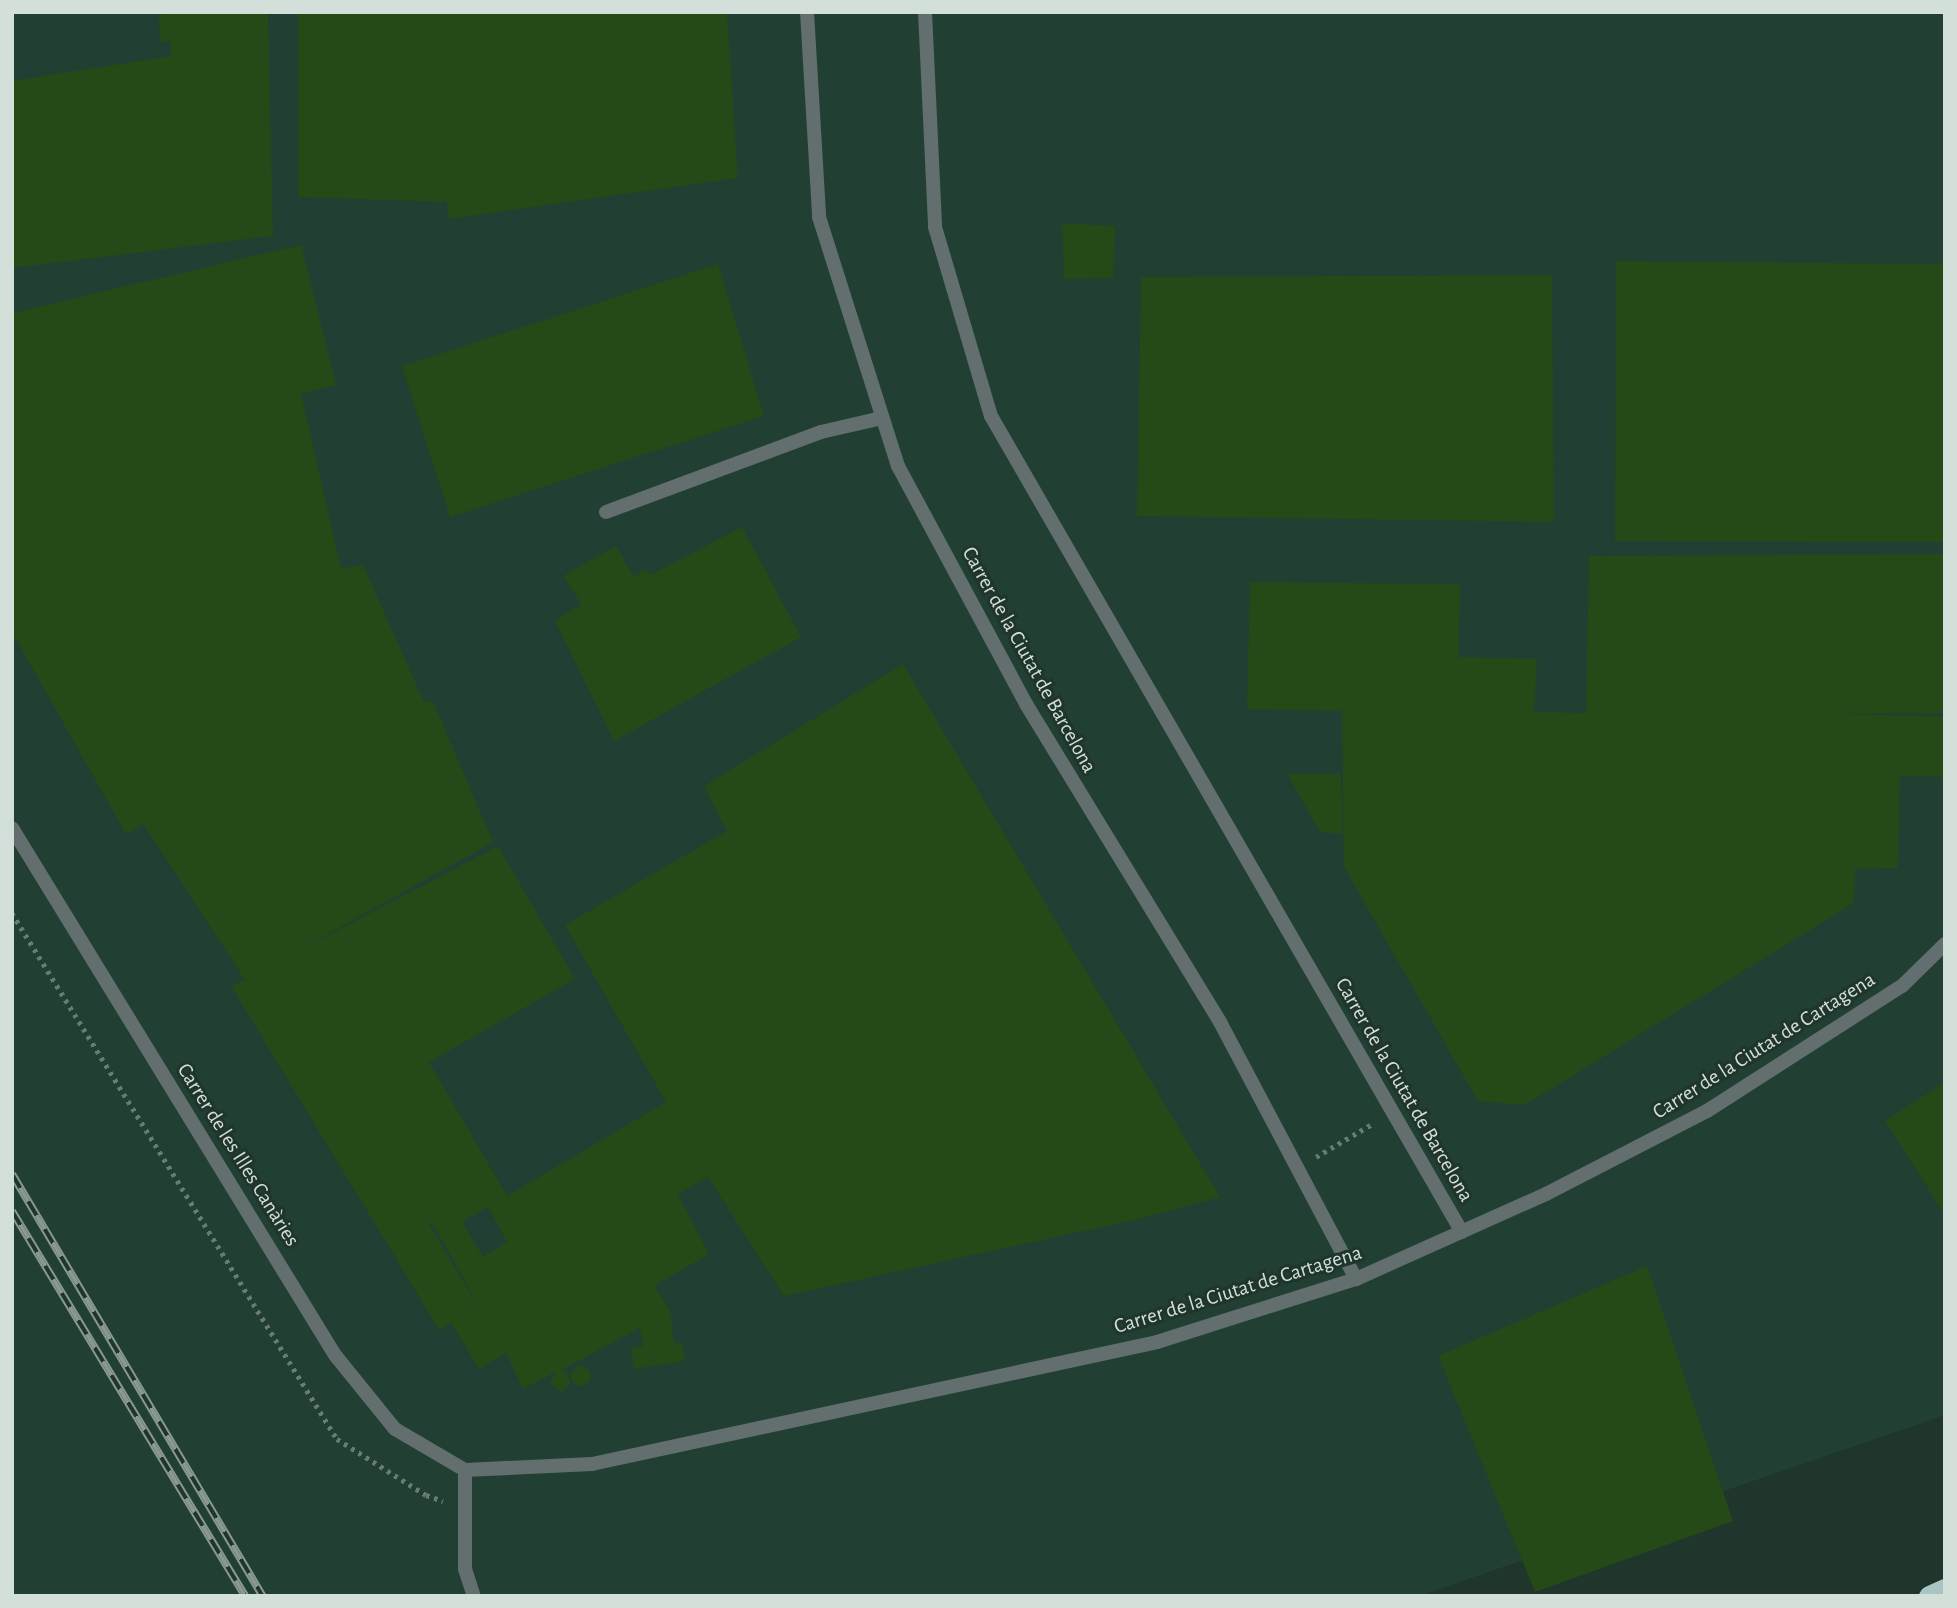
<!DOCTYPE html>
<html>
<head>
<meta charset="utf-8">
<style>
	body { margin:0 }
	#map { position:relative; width:1957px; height:1608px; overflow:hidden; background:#20352c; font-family:"Alegreya Sans",sans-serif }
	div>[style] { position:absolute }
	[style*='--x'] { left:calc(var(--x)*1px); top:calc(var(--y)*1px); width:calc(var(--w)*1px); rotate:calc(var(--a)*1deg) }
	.built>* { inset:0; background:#223f33 }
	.building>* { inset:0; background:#254a18 }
	.round { border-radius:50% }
	.path>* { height:4.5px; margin-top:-2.25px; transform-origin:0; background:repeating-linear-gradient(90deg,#697b73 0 3.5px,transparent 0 8.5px) }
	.lane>* { height:14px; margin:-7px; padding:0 7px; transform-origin:7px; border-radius:7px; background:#636e6e }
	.street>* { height:14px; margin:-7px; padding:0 7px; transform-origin:7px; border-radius:7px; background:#636e6e }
	.highway>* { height:21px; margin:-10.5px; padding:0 10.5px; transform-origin:10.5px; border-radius:10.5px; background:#a8c5c4 }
	.rail>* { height:8px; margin-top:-4px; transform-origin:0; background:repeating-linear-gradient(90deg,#20352c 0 16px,#899992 0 32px); box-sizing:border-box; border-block:2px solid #899992 }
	span { translate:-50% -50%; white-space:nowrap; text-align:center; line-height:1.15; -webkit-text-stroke:6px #20352c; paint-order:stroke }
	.street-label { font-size:21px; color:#d3e0da }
	.frame { position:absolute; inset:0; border:14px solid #d3e0da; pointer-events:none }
</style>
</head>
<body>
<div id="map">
	<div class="built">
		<i style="clip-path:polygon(12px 12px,1945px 12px,1945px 1415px,1419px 1596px,12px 1596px)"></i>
	</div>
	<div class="building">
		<i style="clip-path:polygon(164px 12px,268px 12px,273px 236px,12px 268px,12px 81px,171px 56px,170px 40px,160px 42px,159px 15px)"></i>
		<i style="clip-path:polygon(298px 12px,727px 12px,738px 178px,448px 219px,447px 202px,298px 197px)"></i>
		<i style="clip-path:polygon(1062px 223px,1115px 226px,1113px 278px,1064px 279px)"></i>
		<i style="clip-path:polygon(evenodd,301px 245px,336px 385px,301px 394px,341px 568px,363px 565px,424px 702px,433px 701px,493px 842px,285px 958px,498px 846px,575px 979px,429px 1062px,507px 1196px,666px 1102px,565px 925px,727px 831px,704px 786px,903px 664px,1220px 1197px,1139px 1219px,784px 1296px,708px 1177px,678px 1194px,709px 1254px,654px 1286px,670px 1311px,674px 1343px,682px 1342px,685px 1361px,634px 1369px,631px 1348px,643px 1346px,640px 1328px,559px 1371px,567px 1371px,570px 1383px,561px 1393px,550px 1382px,557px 1371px,523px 1389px,506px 1353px,479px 1369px,451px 1322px,440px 1331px,231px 986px,245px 980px,144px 825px,126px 834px,12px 632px,12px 313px,301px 245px,488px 1207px,507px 1242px,483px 1257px,462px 1222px,488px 1207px,301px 245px,431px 1223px,440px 1236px,485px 1318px,429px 1224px,431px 1223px)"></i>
		<i style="clip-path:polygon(1616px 261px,1945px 264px,1945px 542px,1615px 541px)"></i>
		<i style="clip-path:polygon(718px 264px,764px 416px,450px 517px,402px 366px)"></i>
		<i style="clip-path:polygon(1552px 275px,1554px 522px,1137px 516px,1141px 277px)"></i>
		<i style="clip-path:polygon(742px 527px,801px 637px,614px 741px,555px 621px,581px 604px,563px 576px,616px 546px,634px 577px,646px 568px,650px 575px)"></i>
		<i style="clip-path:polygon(1945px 554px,1945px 713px,1824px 714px,1945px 716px,1945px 777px,1900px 776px,1898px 868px,1855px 869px,1854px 903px,1525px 1105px,1478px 1101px,1344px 867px,1342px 711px,1247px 709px,1250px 582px,1460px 584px,1459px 657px,1537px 659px,1534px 712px,1586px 713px,1589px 556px)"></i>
		<i style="clip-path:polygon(1287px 774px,1341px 774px,1343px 834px,1320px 832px)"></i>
		<i style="clip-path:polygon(1945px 1082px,1945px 1215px,1885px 1121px)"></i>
		<i style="clip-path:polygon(1647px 1266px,1733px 1521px,1535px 1592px,1438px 1356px)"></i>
		<i class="round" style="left:571px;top:1366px;width:20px;height:20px"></i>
	</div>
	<div class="path">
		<i style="--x:12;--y:913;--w:618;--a:58.29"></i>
		<i style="--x:337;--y:1439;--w:105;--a:32.2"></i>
		<i style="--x:426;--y:1495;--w:18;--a:19"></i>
		<i style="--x:1316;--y:1157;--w:65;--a:-30.5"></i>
	</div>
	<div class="lane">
		<i style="--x:606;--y:512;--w:229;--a:-20.4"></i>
		<i style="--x:821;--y:432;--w:63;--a:-12.9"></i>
	</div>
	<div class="street">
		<i style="--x:807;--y:12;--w:205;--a:86.6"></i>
		<i style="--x:819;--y:217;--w:261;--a:72.4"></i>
		<i style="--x:898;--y:466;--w:270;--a:61.7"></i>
		<i style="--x:1026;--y:704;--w:373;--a:58.6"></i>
		<i style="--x:1220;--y:1022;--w:291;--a:62.1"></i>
		<i style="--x:925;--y:12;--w:215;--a:87.3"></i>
		<i style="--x:935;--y:227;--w:197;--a:73.5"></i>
		<i style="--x:991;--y:416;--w:942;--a:60.01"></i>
		<i style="--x:12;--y:828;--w:618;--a:58.5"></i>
		<i style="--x:335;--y:1355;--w:95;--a:51"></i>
		<i style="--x:395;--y:1429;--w:81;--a:30.4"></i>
		<i style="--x:465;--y:1470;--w:127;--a:-2.7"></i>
		<i style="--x:592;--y:1464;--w:578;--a:-12.18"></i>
		<i style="--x:1157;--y:1342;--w:209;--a:-17.6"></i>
		<i style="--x:1356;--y:1279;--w:208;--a:-24.1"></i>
		<i style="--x:1546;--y:1194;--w:181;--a:-27.3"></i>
		<i style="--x:1707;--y:1111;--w:232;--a:-32.7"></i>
		<i style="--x:1902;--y:986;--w:60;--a:-44.3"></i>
		<i style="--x:465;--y:1470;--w:99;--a:90"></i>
		<i style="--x:465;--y:1569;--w:28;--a:72"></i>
	</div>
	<div class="highway">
		<i style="--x:1929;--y:1596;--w:17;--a:-24"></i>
	</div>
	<div class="rail">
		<i style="--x:12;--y:1174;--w:491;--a:59.3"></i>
		<i style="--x:12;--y:1211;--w:450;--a:58.8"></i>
	</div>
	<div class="street-label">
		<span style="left:1029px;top:660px;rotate:61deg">Carrer de la Ciutat de Barcelona</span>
		<span style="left:1764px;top:1046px;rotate:-32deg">Carrer de la Ciutat de Cartagena</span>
		<span style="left:1404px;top:1090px;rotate:60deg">Carrer de la Ciutat de Barcelona</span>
		<span style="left:238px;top:1155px;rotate:58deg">Carrer de les Illes Canàries</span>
		<span style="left:1238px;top:1290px;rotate:-17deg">Carrer de la Ciutat de Cartagena</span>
	</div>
	<div class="frame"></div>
</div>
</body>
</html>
